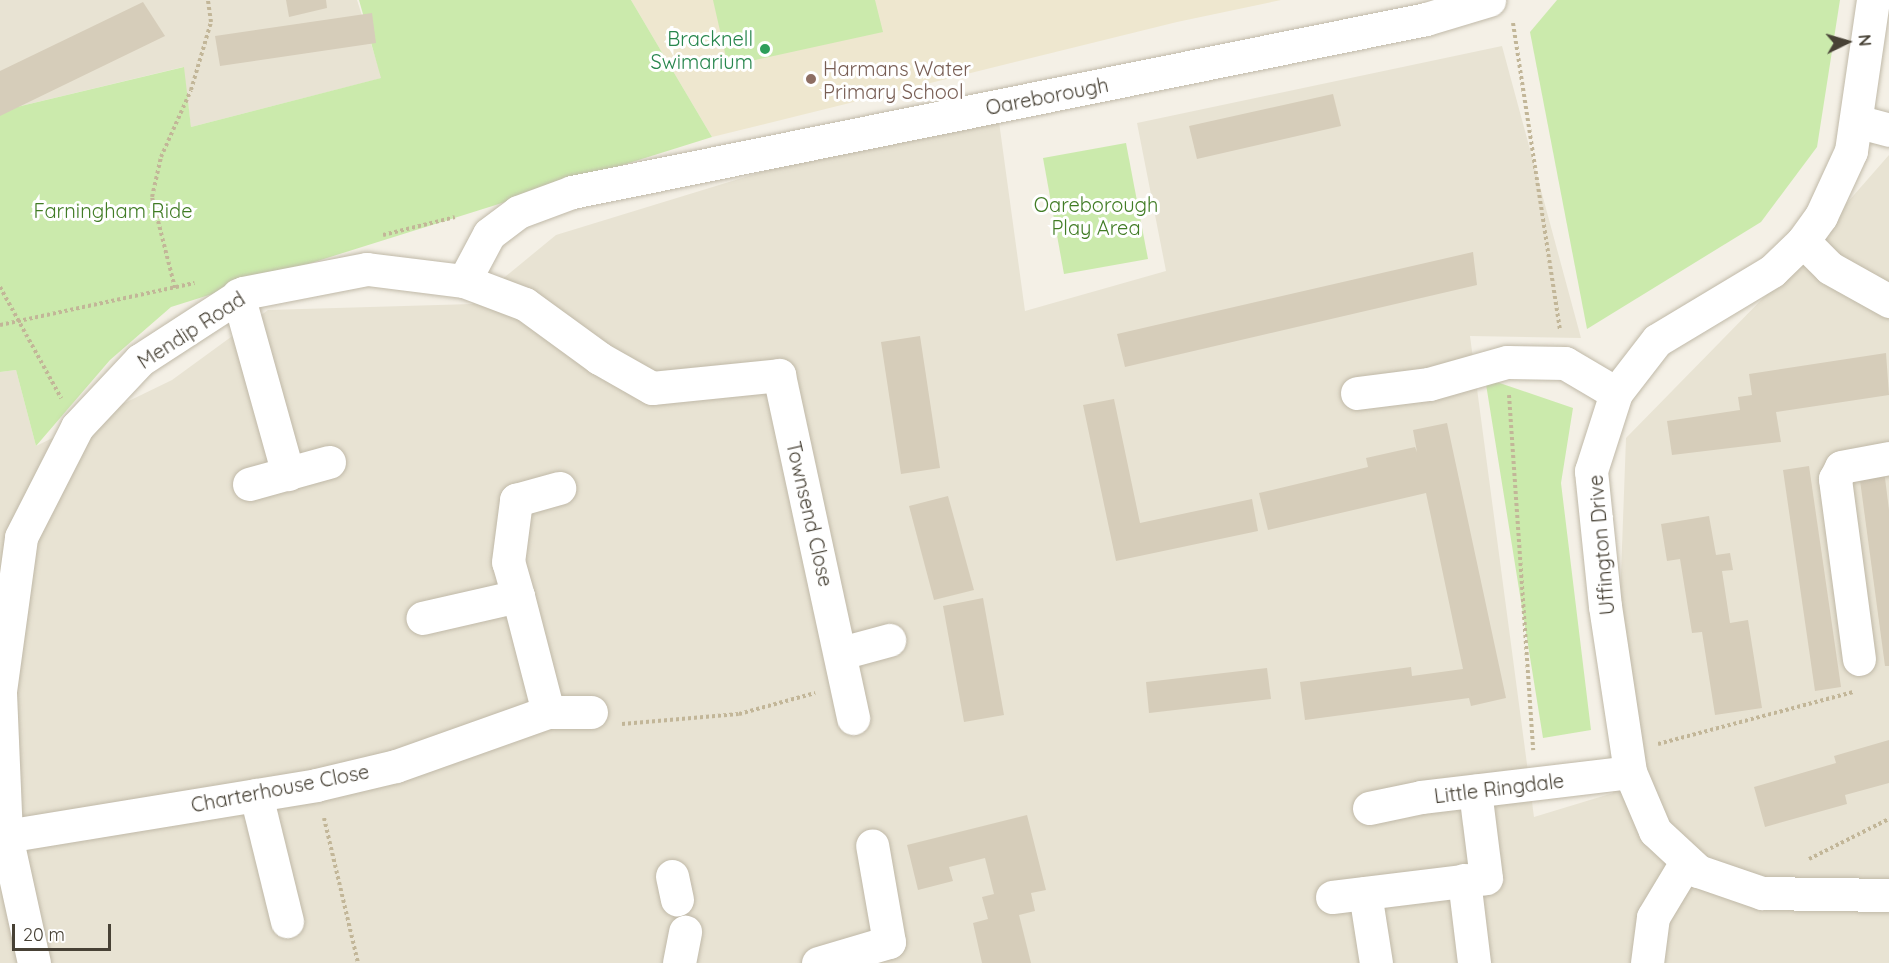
<!DOCTYPE html>
<html>
<head>
<meta charset="utf-8">
<style>
	body { margin:0 }
	#map { position:relative; width:1889px; height:963px; overflow:hidden; background:#f4f0e6; font-family:Quicksand,sans-serif }
	div>[style] { position:absolute }
	[style*='--x'] { left:calc(var(--x)*1px); top:calc(var(--y)*1px); width:calc(var(--w)*1px); rotate:calc(var(--a)*1deg) }
	.residential>* { inset:0; background:#e8e3d3 }
	.education>* { inset:0; background:#eee7cf }
	.green>* { inset:0; background:#cbeaac }
	.building>* { inset:0; background:#d6cdba }
	.path>* { height:4px; margin-top:-2px; transform-origin:0; background:repeating-linear-gradient(90deg,#c2b698 0 3px,transparent 0 6px) }
	.roads { filter:drop-shadow(0 0 2px #c0b9a8) drop-shadow(0 0 2px #c0b9a8) }
	.minor>* { height:33px; margin:-16.5px; padding:0 16.5px; transform-origin:16.5px; border-radius:16.5px; background:#fff }
	.dots>* { width:16px; height:16px; translate:-50% -50%; box-sizing:border-box; border:3px solid #fff; border-radius:50% }
	span { translate:-50% -50%; white-space:nowrap; text-align:center; line-height:1.15; -webkit-text-stroke:6px #fff; paint-order:stroke }
	.leisure-label { font-size:20px; color:#27864d }
	.right { translate:-100% -50%; text-align:right }
	.education-label { font-size:20px; color:#785e54 }
	.left { translate:0 -50%; text-align:left }
	.street-label { font-size:20px; color:#474135 }
	.park-label { font-size:20px; color:#417c25 }
	.north { position:absolute; left:1817px; top:12px; width:60px; height:60px; -webkit-text-stroke:4px #fff; paint-order:stroke; rotate:85deg; font-size:16px; font-weight:700; line-height:24px; text-align:center; color:#474135 }
	.north::after { content:''; display:block; margin:auto; width:21px; height:27px; background:#474135; clip-path:polygon(50% 0,100% 100%,50% 72%,0 100%) }
	.scale { position:absolute; left:12px; top:924px; width:99px; height:27px; box-sizing:border-box; border:3px solid #474135; border-top:0; padding-left:8px; font-size:18px; line-height:21px; white-space:nowrap; color:#474135; -webkit-text-stroke:4px #fff; paint-order:stroke }
</style>
</head>
<body>
<div id="map">
	<div class="residential">
		<i style="clip-path:polygon(0 0,357px 0,382px 78px,191px 127px,183px 67px,0 111px)"></i>
		<i style="clip-path:polygon(1502px 46px,1581px 338px,1470px 336px,1534px 817px,1613px 793px,1626px 438px,1768px 293px,1889px 155px,1889px 963px,0 963px,0 372px,16px 370px,36px 446px,172px 380px,268px 310px,472px 304px,556px 235px,996px 100px,1025px 311px,1166px 271px,1137px 123px)"></i>
	</div>
	<div class="education">
		<i style="clip-path:polygon(631px 0,1281px 0,1177px 22px,712px 137px)"></i>
	</div>
	<div class="green">
		<i style="clip-path:polygon(359px 0,631px 0,712px 137px,171px 307px,110px 360px,36px 446px,16px 370px,0 372px,0 111px,184px 67px,191px 127px,381px 78px)"></i>
		<i style="clip-path:polygon(713px 0,875px 0,883px 32px,728px 66px)"></i>
		<i style="clip-path:polygon(1557px 0,1840px 0,1817px 147px,1761px 222px,1587px 329px,1530px 32px)"></i>
		<i style="clip-path:polygon(1126px 143px,1148px 259px,1064px 274px,1043px 158px)"></i>
		<i style="clip-path:polygon(1485px 378px,1573px 408px,1561px 483px,1591px 730px,1543px 738px)"></i>
	</div>
	<div class="building">
		<i style="clip-path:polygon(286px 0,326px 0,327px 8px,289px 17px)"></i>
		<i style="clip-path:polygon(143px 2px,165px 36px,0 116px,0 71px)"></i>
		<i style="clip-path:polygon(372px 13px,376px 43px,220px 66px,215px 36px)"></i>
		<i style="clip-path:polygon(1333px 94px,1341px 126px,1197px 159px,1189px 126px)"></i>
		<i style="clip-path:polygon(1473px 252px,1477px 285px,1125px 367px,1117px 334px)"></i>
		<i style="clip-path:polygon(920px 336px,940px 468px,901px 474px,881px 342px)"></i>
		<i style="clip-path:polygon(1886px 353px,1889px 395px,1776px 412px,1781px 442px,1672px 455px,1667px 421px,1740px 410px,1738px 397px,1752px 395px,1749px 374px)"></i>
		<i style="clip-path:polygon(1114px 399px,1140px 523px,1252px 499px,1258px 531px,1116px 561px,1083px 405px)"></i>
		<i style="clip-path:polygon(1447px 423px,1506px 698px,1471px 706px,1469px 698px,1305px 720px,1300px 682px,1411px 667px,1412px 676px,1463px 669px,1426px 493px,1268px 530px,1259px 493px,1368px 467px,1366px 458px,1415px 447px,1417px 452px,1413px 430px)"></i>
		<i style="clip-path:polygon(1809px 466px,1841px 687px,1815px 691px,1783px 470px)"></i>
		<i style="clip-path:polygon(1884px 470px,1889px 510px,1889px 666px,1885px 666px,1859px 473px)"></i>
		<i style="clip-path:polygon(948px 496px,974px 590px,934px 600px,909px 506px)"></i>
		<i style="clip-path:polygon(1709px 516px,1716px 555px,1730px 553px,1733px 570px,1722px 571px,1730px 623px,1748px 620px,1762px 708px,1715px 715px,1702px 632px,1692px 633px,1680px 559px,1667px 561px,1661px 524px)"></i>
		<i style="clip-path:polygon(983px 598px,1004px 715px,964px 722px,943px 606px)"></i>
		<i style="clip-path:polygon(1267px 668px,1271px 699px,1149px 713px,1146px 682px)"></i>
		<i style="clip-path:polygon(1889px 740px,1889px 783px,1845px 795px,1847px 804px,1765px 827px,1754px 787px,1836px 763px,1834px 756px)"></i>
		<i style="clip-path:polygon(1027px 815px,1046px 890px,1031px 893px,1035px 911px,1019px 915px,1031px 963px,982px 963px,973px 923px,988px 919px,982px 897px,994px 894px,985px 858px,949px 867px,953px 881px,918px 890px,907px 845px)"></i>
	</div>
	<div class="path">
		<i style="--x:1513;--y:23;--w:311;--a:81.3"></i>
		<i style="--x:383;--y:235;--w:74;--a:-14"></i>
		<i style="--x:0;--y:287;--w:127;--a:61.2"></i>
		<i style="--x:175;--y:288;--w:94;--a:-104.2"></i>
		<i style="--x:152;--y:197;--w:41;--a:-77.3"></i>
		<i style="--x:161;--y:157;--w:73;--a:-65.9"></i>
		<i style="--x:191;--y:90;--w:71;--a:-73.6"></i>
		<i style="--x:211;--y:22;--w:22;--a:-98"></i>
		<i style="--x:0;--y:325;--w:199;--a:-12.2"></i>
		<i style="--x:1509;--y:395;--w:356;--a:86.1"></i>
		<i style="--x:622;--y:724;--w:117;--a:-4.9"></i>
		<i style="--x:739;--y:714;--w:79;--a:-15.4"></i>
		<i style="--x:1658;--y:744;--w:203;--a:-14.9"></i>
		<i style="--x:324;--y:818;--w:149;--a:76.8"></i>
		<i style="--x:1809;--y:859;--w:89;--a:-26.6"></i>
	</div>
	<div class="roads">
		<div class="minor">
			<i style="--x:1873;--y:0;--w:153;--a:98.3"></i>
			<i style="--x:1851;--y:151;--w:72;--a:114.8"></i>
			<i style="--x:1821;--y:216;--w:31;--a:126"></i>
			<i style="--x:1803;--y:241;--w:43;--a:135.9"></i>
			<i style="--x:1772;--y:271;--w:134;--a:149"></i>
			<i style="--x:1657;--y:340;--w:67;--a:127.7"></i>
			<i style="--x:1616;--y:393;--w:82;--a:107.8"></i>
			<i style="--x:1591;--y:471;--w:136;--a:84.1"></i>
			<i style="--x:1605;--y:606;--w:168;--a:81.4"></i>
			<i style="--x:1630;--y:772;--w:64;--a:67"></i>
			<i style="--x:1655;--y:831;--w:59;--a:42.9"></i>
			<i style="--x:1698;--y:871;--w:68;--a:19"></i>
			<i style="--x:1762;--y:893;--w:127;--a:0.9"></i>
			<i style="--x:1856;--y:121;--w:34;--a:15"></i>
			<i style="--x:1803;--y:241;--w:38;--a:45"></i>
			<i style="--x:1830;--y:268;--w:68;--a:29.2"></i>
			<i style="--x:464;--y:281;--w:53;--a:-62"></i>
			<i style="--x:489;--y:234;--w:36;--a:-37"></i>
			<i style="--x:518;--y:212;--w:58;--a:-20.3"></i>
			<i style="--x:572;--y:192;--w:871;--a:-11.45"></i>
			<i style="--x:1426;--y:19;--w:66;--a:-16.8"></i>
			<i style="--x:238;--y:295;--w:186;--a:74.4"></i>
			<i style="--x:1357;--y:393;--w:73;--a:-7.1"></i>
			<i style="--x:1429;--y:384;--w:81;--a:-15.8"></i>
			<i style="--x:1507;--y:362;--w:58;--a:1"></i>
			<i style="--x:1565;--y:363;--w:59;--a:30.5"></i>
			<i style="--x:249;--y:484;--w:83;--a:-15.4"></i>
			<i style="--x:518;--y:596;--w:35;--a:-106"></i>
			<i style="--x:508;--y:562;--w:63;--a:-82.6"></i>
			<i style="--x:516;--y:500;--w:45;--a:-15.6"></i>
			<i style="--x:841;--y:653;--w:50;--a:-15.2"></i>
			<i style="--x:1859;--y:659;--w:182;--a:-97.6"></i>
			<i style="--x:1835;--y:479;--w:13;--a:-63"></i>
			<i style="--x:1841;--y:467;--w:49;--a:-10.6"></i>
			<i style="--x:548;--y:712;--w:43;--a:0"></i>
			<i style="--x:256;--y:795;--w:130;--a:76.2"></i>
			<i style="--x:1369;--y:808;--w:53;--a:-11.9"></i>
			<i style="--x:1421;--y:797;--w:210;--a:-6.8"></i>
			<i style="--x:6;--y:836;--w:314;--a:-9.3"></i>
			<i style="--x:316;--y:785;--w:82;--a:-13.4"></i>
			<i style="--x:396;--y:766;--w:161;--a:-19.6"></i>
			<i style="--x:548;--y:712;--w:120;--a:-104.5"></i>
			<i style="--x:518;--y:596;--w:98;--a:167.1"></i>
			<i style="--x:672;--y:876;--w:24;--a:78"></i>
			<i style="--x:1464;--y:880;--w:84;--a:83.1"></i>
			<i style="--x:1365;--y:893;--w:71;--a:81.1"></i>
			<i style="--x:1332;--y:897;--w:155;--a:-7"></i>
			<i style="--x:1486;--y:878;--w:88;--a:-97.2"></i>
			<i style="--x:34;--y:963;--w:130;--a:-102.4"></i>
			<i style="--x:6;--y:836;--w:145;--a:-92.4"></i>
			<i style="--x:0;--y:691;--w:155;--a:-82.2"></i>
			<i style="--x:21;--y:537;--w:123;--a:-63"></i>
			<i style="--x:77;--y:427;--w:92;--a:-46.8"></i>
			<i style="--x:140;--y:360;--w:123;--a:-33"></i>
			<i style="--x:243;--y:293;--w:126;--a:-11"></i>
			<i style="--x:367;--y:269;--w:98;--a:7.1"></i>
			<i style="--x:464;--y:281;--w:65;--a:20.7"></i>
			<i style="--x:525;--y:304;--w:92;--a:36.1"></i>
			<i style="--x:599;--y:358;--w:61;--a:29.5"></i>
			<i style="--x:652;--y:388;--w:128;--a:-5.8"></i>
			<i style="--x:779;--y:375;--w:351;--a:77.8"></i>
			<i style="--x:679;--y:963;--w:32;--a:-79"></i>
			<i style="--x:818;--y:963;--w:74;--a:-16.5"></i>
			<i style="--x:889;--y:942;--w:98;--a:-99.9"></i>
			<i style="--x:1647;--y:963;--w:46;--a:-82.6"></i>
			<i style="--x:1653;--y:917;--w:64;--a:-59"></i>
		</div>
	</div>
	<div class="dots">
		<i style="left:765px;top:49px;background:#2e9e5b"></i>
		<i style="left:811px;top:79px;background:#8d6e63"></i>
	</div>
	<div class="leisure-label">
		<span class="right" style="left:753px;top:50px">Bracknell<br>Swimarium</span>
	</div>
	<div class="education-label">
		<span class="left" style="left:823px;top:80px">Harmans Water<br>Primary School</span>
	</div>
	<div class="street-label">
		<span style="left:1047px;top:96px;rotate:-11deg">Oareborough</span>
		<span style="left:191px;top:330px;rotate:-33deg">Mendip Road</span>
		<span style="left:810px;top:514px;rotate:77deg">Townsend Close</span>
		<span style="left:1601px;top:545px;rotate:-95deg">Uffington Drive</span>
		<span style="left:280px;top:788px;rotate:-11deg">Charterhouse Close</span>
		<span style="left:1499px;top:788px;rotate:-7deg">Little Ringdale</span>
	</div>
	<div class="park-label">
		<span style="left:1096px;top:216px">Oareborough<br>Play Area</span>
		<span style="left:113px;top:210px">Farningham Ride</span>
	</div>
	<div class="north">N</div>
	<div class="scale">20 m</div>
</div>
</body>
</html>
